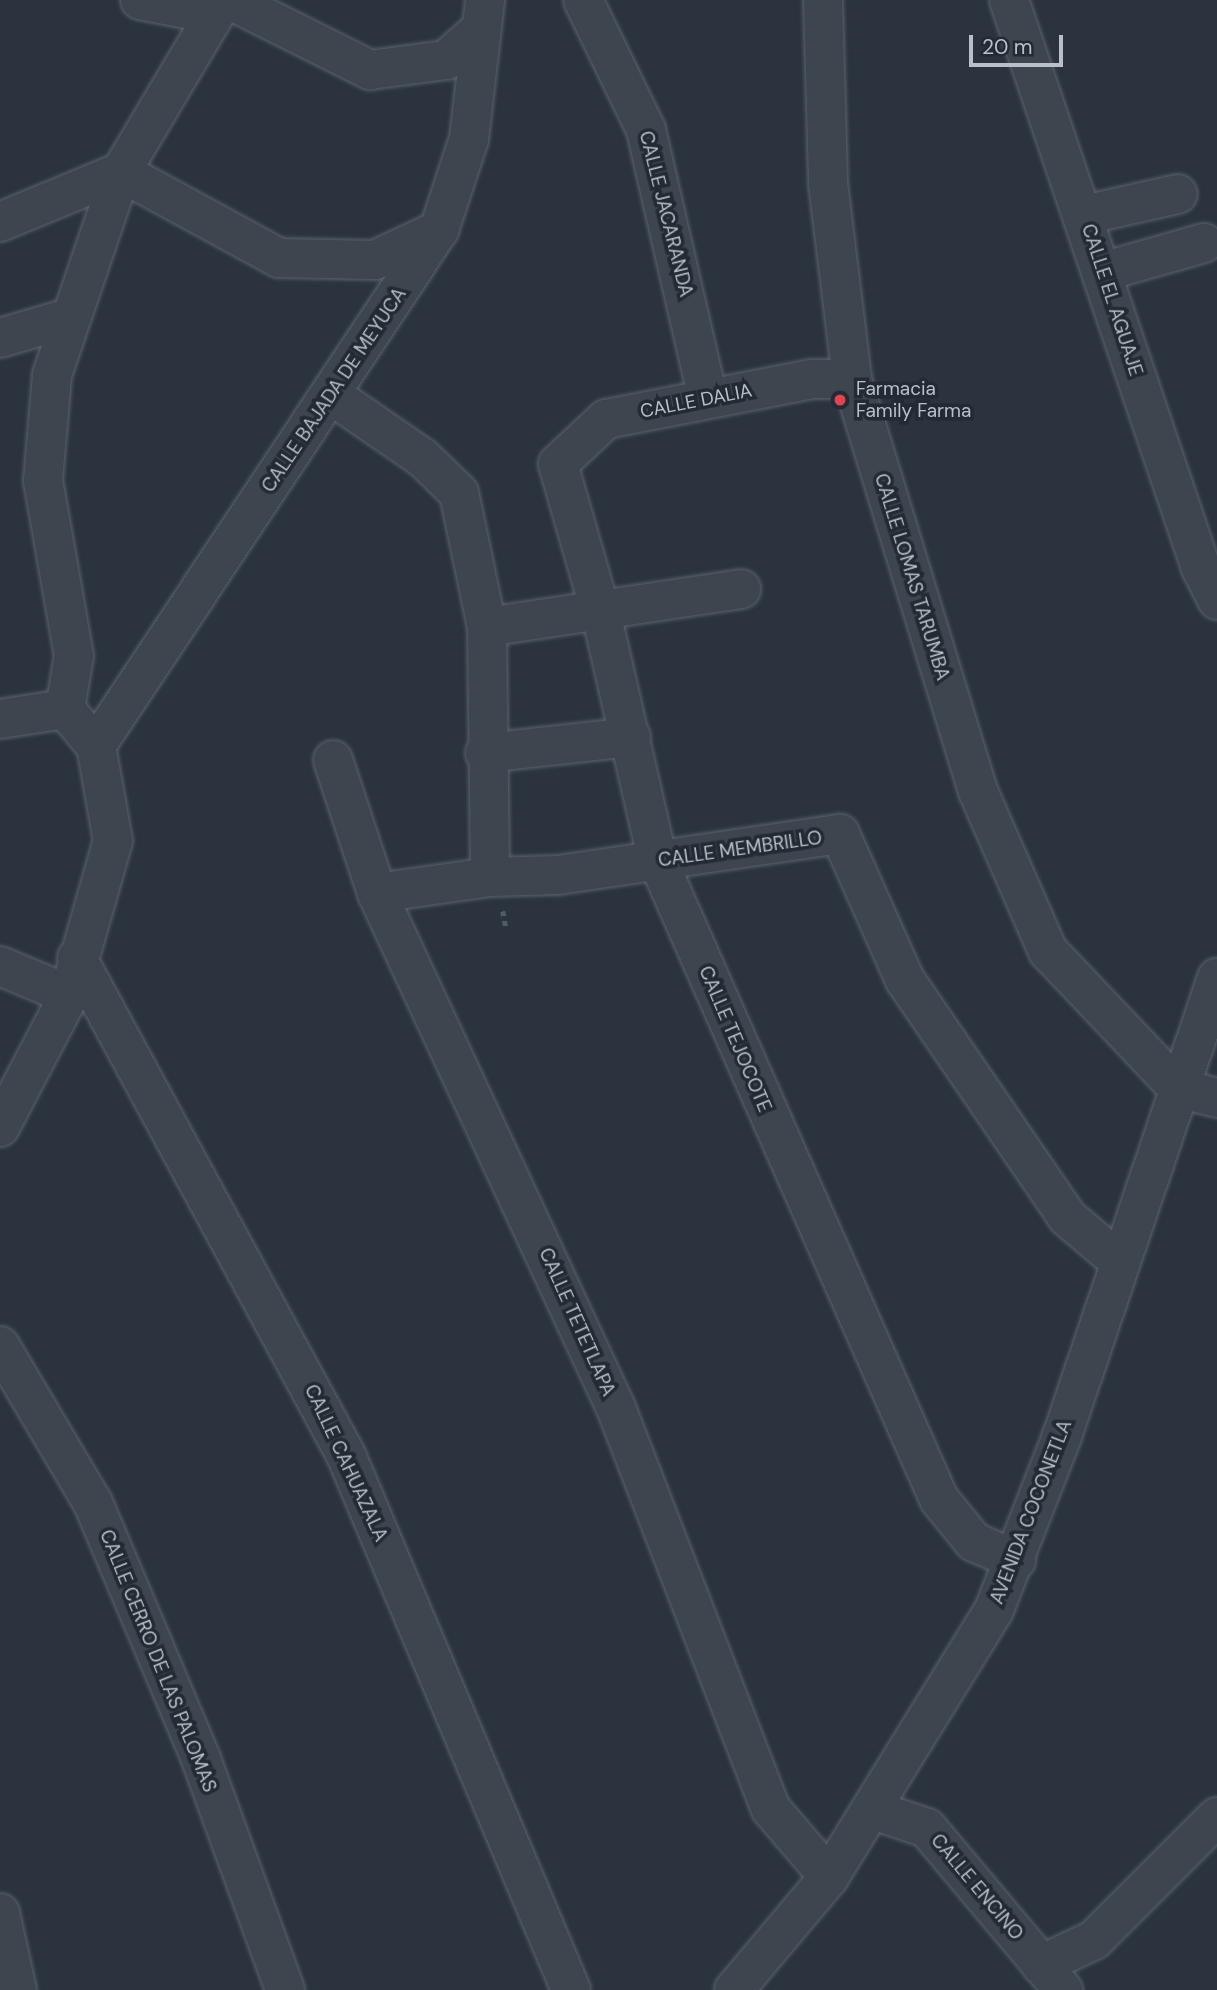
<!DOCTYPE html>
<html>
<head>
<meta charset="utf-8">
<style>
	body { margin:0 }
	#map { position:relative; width:1217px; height:1990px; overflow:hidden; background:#2a333e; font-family:"DM Sans",sans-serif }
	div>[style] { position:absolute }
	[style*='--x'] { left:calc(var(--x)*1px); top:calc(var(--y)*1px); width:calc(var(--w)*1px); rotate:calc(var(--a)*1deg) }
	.path>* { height:4.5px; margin-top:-2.25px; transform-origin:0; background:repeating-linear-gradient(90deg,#4e5e60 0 5px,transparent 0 10px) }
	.roads { filter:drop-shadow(0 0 2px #5b636c) drop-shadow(0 0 2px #5b636c) }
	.minor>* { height:38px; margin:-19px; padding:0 19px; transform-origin:19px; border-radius:19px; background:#3d454f }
	.dots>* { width:19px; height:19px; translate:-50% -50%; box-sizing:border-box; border:4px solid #222a34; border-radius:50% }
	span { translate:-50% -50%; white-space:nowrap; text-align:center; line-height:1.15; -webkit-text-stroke:7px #222a34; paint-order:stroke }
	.street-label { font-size:19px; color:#bac0c9 }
	.poi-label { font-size:19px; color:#bac0c9 }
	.left { translate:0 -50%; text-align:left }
	.scale { position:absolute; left:969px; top:35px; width:94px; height:32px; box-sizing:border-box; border:4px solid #bac0c9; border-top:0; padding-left:9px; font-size:21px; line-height:24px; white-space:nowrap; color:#bac0c9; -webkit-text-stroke:5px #222a34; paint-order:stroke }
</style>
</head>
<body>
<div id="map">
	<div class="path">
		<i style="--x:503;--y:911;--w:17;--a:80"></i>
	</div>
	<div class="roads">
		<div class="minor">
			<i style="--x:140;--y:0;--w:57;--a:11.1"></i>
			<i style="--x:196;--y:11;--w:25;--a:-26"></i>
			<i style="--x:230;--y:0;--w:157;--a:26.6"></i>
			<i style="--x:370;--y:70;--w:77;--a:-7.5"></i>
			<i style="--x:446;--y:60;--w:47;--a:-41.5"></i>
			<i style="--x:583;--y:0;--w:144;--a:64.1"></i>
			<i style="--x:646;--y:130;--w:275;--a:77"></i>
			<i style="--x:823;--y:0;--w:183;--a:88.4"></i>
			<i style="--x:828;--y:183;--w:197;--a:83"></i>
			<i style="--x:852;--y:379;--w:431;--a:73"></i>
			<i style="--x:978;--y:791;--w:175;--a:66.4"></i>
			<i style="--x:1048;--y:951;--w:189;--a:46.5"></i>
			<i style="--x:1178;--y:1088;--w:40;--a:14.4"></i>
			<i style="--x:1009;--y:0;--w:600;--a:71.32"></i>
			<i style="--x:1201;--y:568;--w:36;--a:63"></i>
			<i style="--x:1084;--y:215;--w:96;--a:-12.6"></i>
			<i style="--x:0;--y:222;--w:131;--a:-22.5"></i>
			<i style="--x:121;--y:172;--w:180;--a:28.6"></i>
			<i style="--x:279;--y:258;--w:96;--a:1.2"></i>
			<i style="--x:375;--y:260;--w:71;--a:-25.1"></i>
			<i style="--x:1102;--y:272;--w:106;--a:-15.9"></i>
			<i style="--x:0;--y:338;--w:72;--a:-16.2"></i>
			<i style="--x:852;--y:379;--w:40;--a:180"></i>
			<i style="--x:812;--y:379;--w:210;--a:169"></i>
			<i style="--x:606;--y:419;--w:66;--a:136.8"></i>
			<i style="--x:558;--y:464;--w:155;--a:73.9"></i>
			<i style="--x:601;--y:613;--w:254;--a:77.1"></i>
			<i style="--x:658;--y:861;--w:697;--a:66.23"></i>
			<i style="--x:939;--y:1499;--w:55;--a:50.9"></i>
			<i style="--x:974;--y:1542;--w:46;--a:23.2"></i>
			<i style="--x:333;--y:396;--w:109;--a:34.6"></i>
			<i style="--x:423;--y:458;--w:50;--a:44.2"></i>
			<i style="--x:459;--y:493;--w:137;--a:78.2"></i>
			<i style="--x:487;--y:627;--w:250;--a:89.3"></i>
			<i style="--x:487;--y:627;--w:257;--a:-8.5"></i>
			<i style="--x:0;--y:719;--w:66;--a:-8.7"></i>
			<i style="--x:96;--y:746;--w:620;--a:-56.39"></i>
			<i style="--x:439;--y:230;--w:96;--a:-71.8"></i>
			<i style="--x:469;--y:139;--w:140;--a:-83.4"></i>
			<i style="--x:485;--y:753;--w:147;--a:-6.3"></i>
			<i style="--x:333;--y:760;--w:140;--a:71.7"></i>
			<i style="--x:377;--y:893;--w:568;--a:65.11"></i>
			<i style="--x:616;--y:1408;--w:430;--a:68.9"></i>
			<i style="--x:771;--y:1809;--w:89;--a:49.5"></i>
			<i style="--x:377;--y:893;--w:114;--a:-8.1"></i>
			<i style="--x:490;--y:877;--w:68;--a:-1.7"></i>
			<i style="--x:558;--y:875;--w:285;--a:-8.3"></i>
			<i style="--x:840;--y:834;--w:160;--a:66"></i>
			<i style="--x:905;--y:980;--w:287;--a:55.6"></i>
			<i style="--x:1067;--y:1217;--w:70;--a:40.3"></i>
			<i style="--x:77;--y:958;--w:565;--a:61.58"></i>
			<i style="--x:346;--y:1455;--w:580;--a:67.19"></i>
			<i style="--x:0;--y:966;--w:75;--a:22.8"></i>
			<i style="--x:0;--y:1127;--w:149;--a:-62.4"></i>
			<i style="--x:69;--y:995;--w:160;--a:-74.1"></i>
			<i style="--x:113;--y:841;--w:97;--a:-100.1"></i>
			<i style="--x:96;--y:746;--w:48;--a:-130"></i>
			<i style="--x:65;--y:709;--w:54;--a:-80.4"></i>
			<i style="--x:74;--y:656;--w:178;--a:-100"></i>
			<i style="--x:43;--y:481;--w:106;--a:-85.1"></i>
			<i style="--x:52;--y:375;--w:214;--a:-71.2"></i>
			<i style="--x:121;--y:172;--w:200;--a:-59.3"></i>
			<i style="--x:0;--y:1346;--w:182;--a:59.4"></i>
			<i style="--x:93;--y:1503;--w:278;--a:67.1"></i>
			<i style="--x:201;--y:1759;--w:246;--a:70"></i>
			<i style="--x:873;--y:1810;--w:57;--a:18.4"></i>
			<i style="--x:927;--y:1828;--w:212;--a:50"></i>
			<i style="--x:0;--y:1913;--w:79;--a:77.6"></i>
			<i style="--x:1041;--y:1965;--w:59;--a:-25.3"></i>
			<i style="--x:1094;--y:1940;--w:174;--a:-45"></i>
			<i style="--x:734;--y:1990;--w:148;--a:-49.9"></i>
			<i style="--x:829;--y:1877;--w:314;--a:-58.3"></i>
			<i style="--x:994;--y:1610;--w:184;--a:-68.6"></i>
			<i style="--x:1061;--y:1439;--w:487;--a:-71.3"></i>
		</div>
	</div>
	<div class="dots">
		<i style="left:840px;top:400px;background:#e0444e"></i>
	</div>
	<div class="street-label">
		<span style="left:666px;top:214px;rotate:76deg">CALLE JACARANDA</span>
		<span style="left:1112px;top:300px;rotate:72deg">CALLE EL AGUAJE</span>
		<span style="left:334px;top:390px;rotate:-56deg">CALLE BAJADA DE MEYUCA</span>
		<span style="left:696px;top:401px;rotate:-11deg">CALLE DALIA</span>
		<span style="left:912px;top:577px;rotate:73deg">CALLE LOMAS TARUMBA</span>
		<span style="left:740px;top:849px;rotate:-8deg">CALLE MEMBRILLO</span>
		<span style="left:735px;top:1039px;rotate:67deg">CALLE TEJOCOTE</span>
		<span style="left:577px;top:1322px;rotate:66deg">CALLE TETETLAPA</span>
		<span style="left:346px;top:1463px;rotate:65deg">CALLE CAHUAZALA</span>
		<span style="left:1031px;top:1512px;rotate:-69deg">AVENIDA COCONETLA</span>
		<span style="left:158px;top:1661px;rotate:68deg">CALLE CERRO DE LAS PALOMAS</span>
		<span style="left:977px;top:1887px;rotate:50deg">CALLE ENCINO</span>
	</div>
	<div class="poi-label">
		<span class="left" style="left:856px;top:400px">Farmacia<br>Family Farma</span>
	</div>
	<div class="scale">20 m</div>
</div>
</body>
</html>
